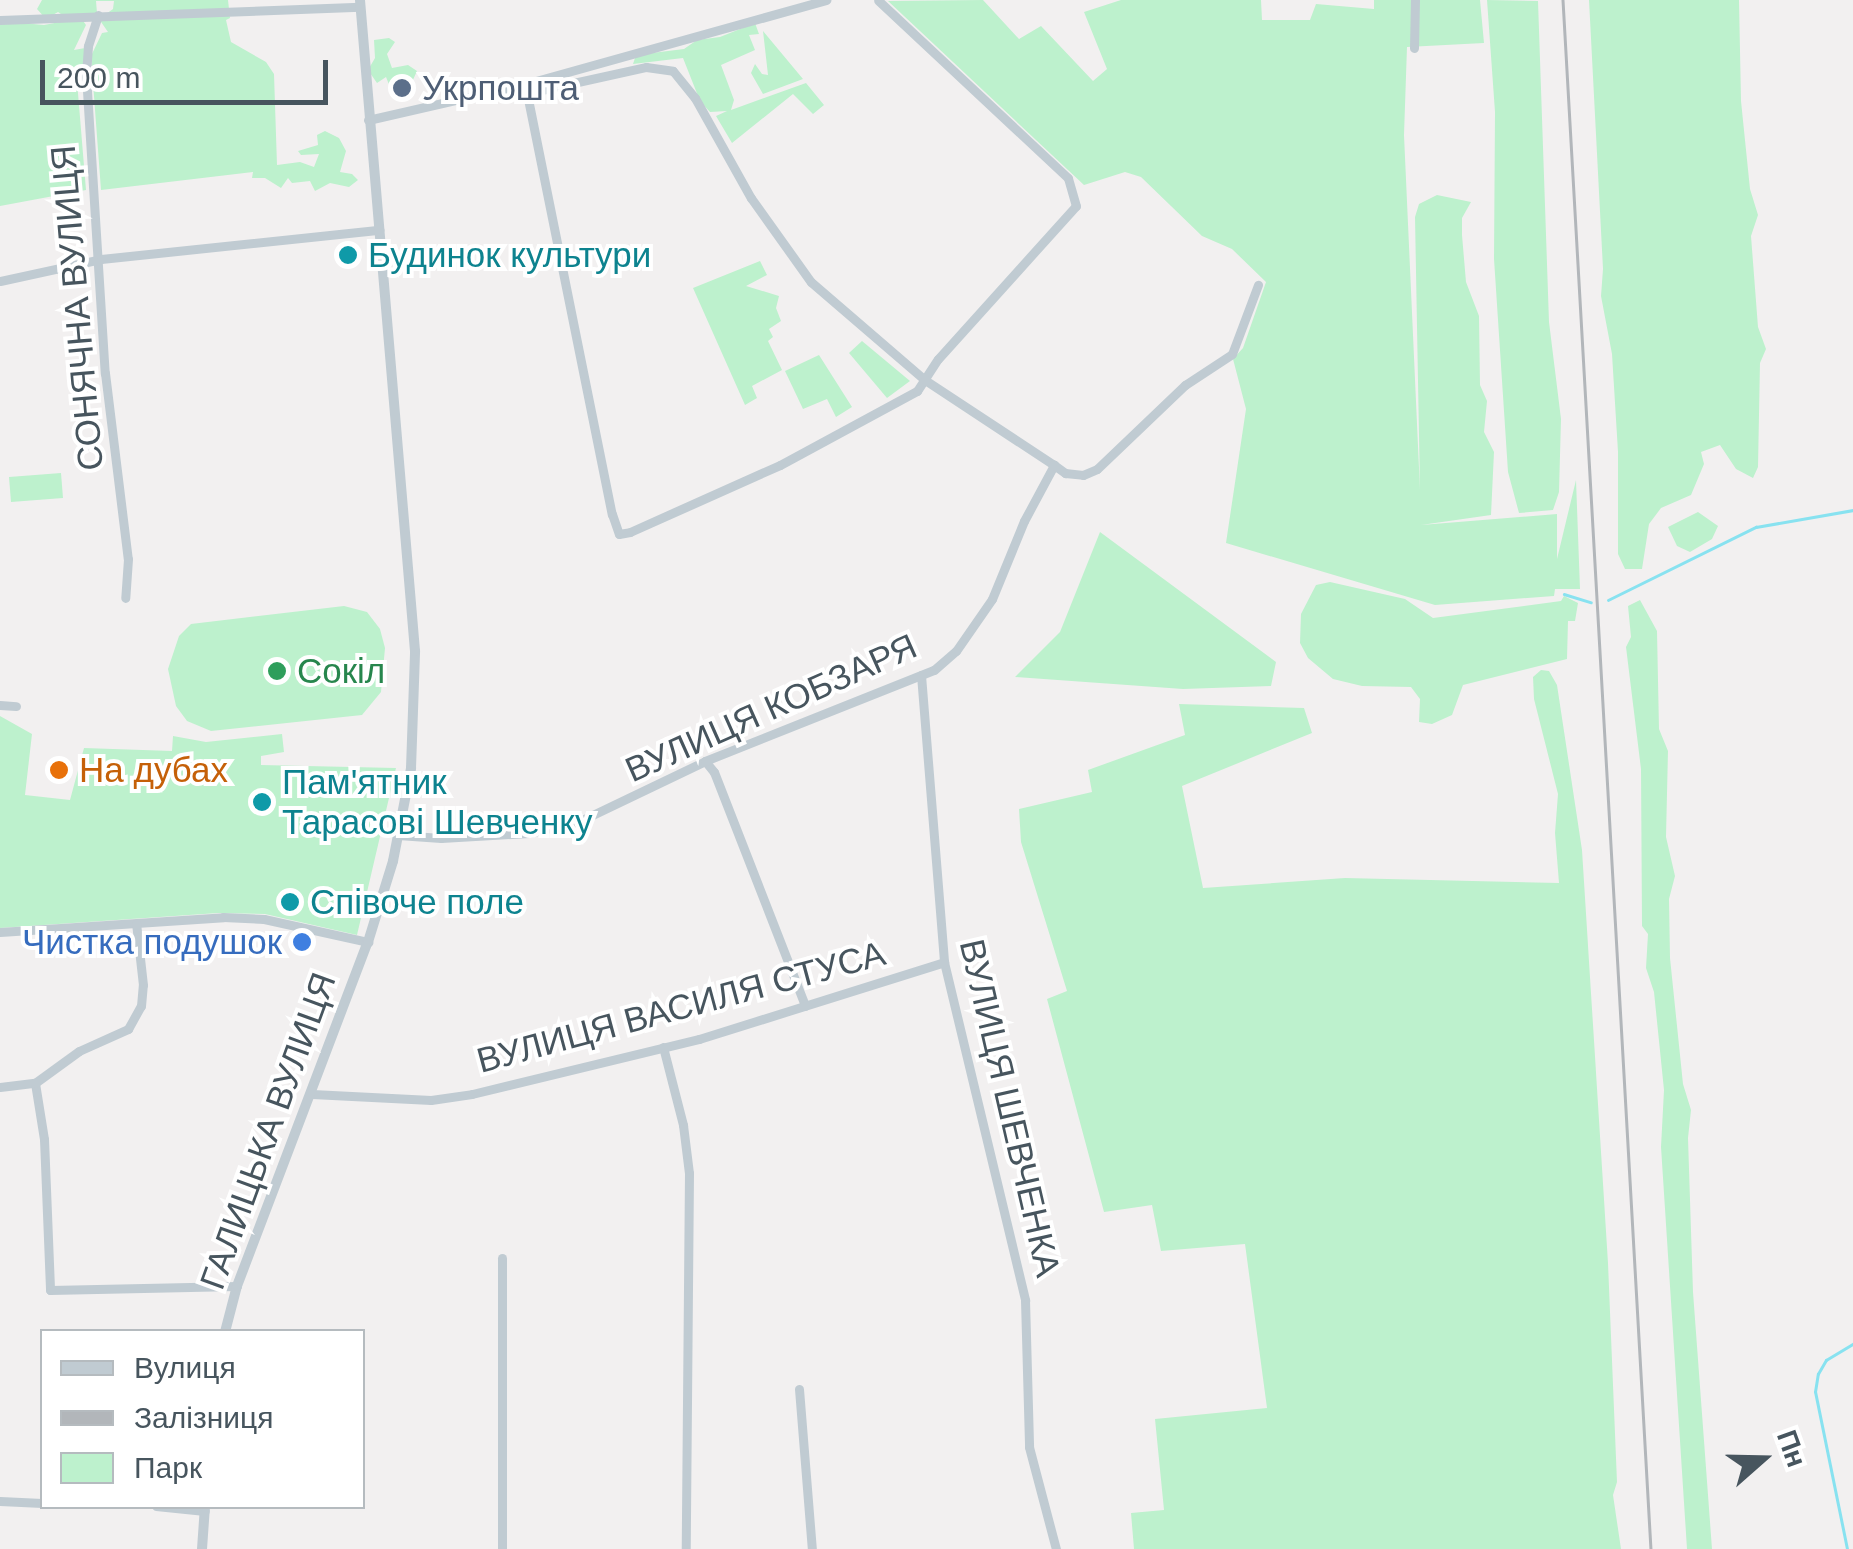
<!DOCTYPE html>
<html>
<head>
<meta charset="utf-8">
<style>
	body { margin:0 }
	#map { position:relative; width:1853px; height:1549px; overflow:hidden; background:#f2f0f0; font-family:Arial,sans-serif }
	div>[style] { position:absolute }
	[style*='--x'] { left:calc(var(--x)*1px); top:calc(var(--y)*1px); width:calc(var(--w)*1px); rotate:calc(var(--a)*1deg) }
	.green>* { inset:0; background:#bdf1cd }
	.stream>* { height:2.5px; margin:-1.25px; padding:0 1.25px; transform-origin:1.25px; border-radius:1.25px; background:#88e2f0 }
	.minor>* { height:9px; margin:-4.5px; padding:0 4.5px; transform-origin:4.5px; border-radius:4.5px; background:#c0cbd2 }
	.tertiary>* { height:10px; margin:-5px; padding:0 5px; transform-origin:5px; border-radius:5px; background:#c0cbd2 }
	.rail>* { height:2.5px; margin:-1.25px; padding:0 1.25px; transform-origin:1.25px; border-radius:1.25px; background:#b2b6ba }
	.dots>* { width:28px; height:28px; translate:-50% -50%; box-sizing:border-box; border:5px solid #fff; border-radius:50% }
	span { translate:-50% -50%; white-space:nowrap; text-align:center; line-height:1.15; -webkit-text-stroke:8px #fff; paint-order:stroke }
	.service-label { font-size:35px; color:#4e5e75 }
	.left { translate:0 -50%; text-align:left }
	.culture-label { font-size:35px; color:#0d838f }
	.street-label { font-size:35px; color:#47555e }
	.leisure-label { font-size:35px; color:#27864d }
	.food-label { font-size:35px; color:#c56008 }
	.shop-label { font-size:35px; color:#366cbe }
	.right { translate:-100% -50%; text-align:right }
	.legend { position:absolute; left:40px; top:1329px; width:325px; height:180px; box-sizing:border-box; background:#fff; border:2px solid #b5bbbf; margin:0; padding:12px 18px; list-style:none; font-size:30px; color:#47555e }
	.legend li { display:flex; align-items:center; gap:20px; height:50px }
	.legend b { width:50px; border:2px solid #b5bbbf }
	.north { position:absolute; left:1713px; top:1409px; width:100px; height:100px; -webkit-text-stroke:8px #fff; paint-order:stroke; rotate:70deg; font-size:28px; font-weight:700; line-height:40px; text-align:center; color:#47555e }
	.north::after { content:''; display:block; margin:auto; width:35px; height:45px; background:#47555e; clip-path:polygon(50% 0,100% 100%,50% 72%,0 100%) }
	.scale { position:absolute; left:40px; top:60px; width:288px; height:45px; box-sizing:border-box; border:5px solid #47555e; border-top:0; padding-left:12px; font-size:30px; line-height:35px; white-space:nowrap; color:#47555e; -webkit-text-stroke:8px #fff; paint-order:stroke }
</style>
</head>
<body>
<div id="map">
	<div class="green">
		<i style="clip-path:polygon(42px 0,228px 0,230px 18px,226px 20px,231px 42px,266px 62px,274px 74px,277px 165px,300px 162px,314px 167px,319px 154px,301px 155px,298px 151px,318px 145px,317px 135px,325px 131px,339px 138px,346px 151px,340px 172px,352px 174px,358px 180px,349px 187px,330px 183px,315px 191px,310px 181px,292px 183px,288px 178px,281px 188px,265px 178px,252px 178px,253px 172px,101px 190px,91px 56px,102px 33px,108px 32px,99px 19px,113px 9px,114px 1px,96px 1px,97px 13px,64px 16px,58px 12px,46px 19px,37px 9px)"></i>
		<i style="clip-path:polygon(983px 0,1019px 39px,1041px 26px,1093px 81px,1107px 69px,1084px 12px,1121px 0,1261px 0,1262px 20px,1310px 20px,1316px 4px,1374px 9px,1374px 0,1480px 0,1484px 43px,1407px 47px,1404px 135px,1420px 490px,1415px 217px,1419px 204px,1437px 195px,1471px 202px,1462px 218px,1462px 235px,1466px 282px,1479px 316px,1480px 385px,1487px 401px,1484px 432px,1494px 452px,1491px 515px,1421px 525px,1557px 514px,1557px 559px,1576px 480px,1580px 589px,1555px 589px,1554px 596px,1435px 605px,1226px 543px,1246px 409px,1233px 359px,1243px 348px,1266px 282px,1232px 249px,1202px 236px,1141px 177px,1125px 172px,1084px 185px,888px 1px)"></i>
		<i style="clip-path:polygon(1487px 0,1538px 1px,1549px 322px,1561px 419px,1559px 492px,1553px 510px,1519px 513px,1508px 472px,1494px 259px,1495px 112px)"></i>
		<i style="clip-path:polygon(1589px 0,1739px 0,1741px 101px,1750px 189px,1758px 215px,1751px 236px,1758px 327px,1766px 349px,1760px 363px,1758px 467px,1753px 478px,1736px 469px,1720px 445px,1701px 452px,1704px 464px,1691px 495px,1661px 508px,1649px 524px,1642px 569px,1625px 569px,1618px 554px,1618px 452px,1612px 354px,1601px 296px,1603px 269px)"></i>
		<i style="clip-path:polygon(81px 18px,86px 25px,74px 50px,85px 48px,88px 60px,81px 71px,76px 69px,86px 190px,0 206px,0 21px,44px 25px)"></i>
		<i style="clip-path:polygon(755px 23px,759px 34px,749px 35px,755px 50px,721px 65px,734px 100px,731px 110px,806px 83px,824px 105px,813px 114px,793px 94px,732px 143px,716px 116px,727px 111px,710px 112px,700px 101px,683px 58px,633px 64px,636px 55px,684px 49px,697px 40px,720px 37px)"></i>
		<i style="clip-path:polygon(763px 31px,803px 79px,763px 94px,751px 73px,755px 64px,762px 74px,768px 75px)"></i>
		<i style="clip-path:polygon(389px 38px,395px 42px,387px 54px,392px 68px,408px 65px,417px 71px,412px 82px,392px 92px,386px 77px,377px 83px,368px 70px,375px 58px,374px 40px)"></i>
		<i style="clip-path:polygon(760px 261px,767px 275px,746px 286px,779px 296px,776px 308px,781px 321px,769px 329px,773px 337px,768px 341px,782px 370px,752px 386px,757px 398px,745px 405px,693px 288px)"></i>
		<i style="clip-path:polygon(862px 341px,910px 381px,887px 398px,849px 353px)"></i>
		<i style="clip-path:polygon(819px 355px,852px 407px,836px 417px,827px 399px,803px 409px,785px 371px)"></i>
		<i style="clip-path:polygon(61px 473px,63px 498px,11px 502px,9px 477px)"></i>
		<i style="clip-path:polygon(1698px 512px,1718px 526px,1712px 539px,1690px 552px,1677px 546px,1668px 527px)"></i>
		<i style="clip-path:polygon(1100px 532px,1276px 662px,1271px 686px,1183px 689px,1015px 677px,1060px 632px)"></i>
		<i style="clip-path:polygon(1330px 582px,1405px 599px,1433px 618px,1561px 601px,1564px 596px,1578px 603px,1575px 621px,1568px 621px,1567px 659px,1463px 685px,1452px 715px,1432px 724px,1419px 722px,1420px 699px,1411px 687px,1362px 686px,1333px 679px,1308px 658px,1300px 643px,1301px 614px,1316px 585px)"></i>
		<i style="clip-path:polygon(1640px 600px,1657px 631px,1659px 729px,1668px 751px,1666px 837px,1675px 876px,1669px 899px,1670px 958px,1683px 1084px,1691px 1110px,1688px 1138px,1693px 1292px,1712px 1549px,1687px 1549px,1661px 1147px,1664px 1090px,1654px 992px,1646px 968px,1648px 934px,1642px 926px,1641px 769px,1626px 647px,1631px 637px,1628px 606px)"></i>
		<i style="clip-path:polygon(344px 606px,367px 612px,380px 629px,385px 648px,381px 692px,362px 715px,211px 731px,187px 721px,176px 706px,168px 669px,179px 636px,191px 624px)"></i>
		<i style="clip-path:polygon(1541px 670px,1549px 671px,1557px 685px,1582px 850px,1608px 1263px,1617px 1482px,1613px 1495px,1621px 1549px,1134px 1549px,1131px 1513px,1164px 1510px,1155px 1419px,1267px 1408px,1245px 1244px,1161px 1251px,1152px 1205px,1104px 1212px,1047px 999px,1067px 991px,1021px 842px,1019px 809px,1092px 792px,1088px 770px,1185px 735px,1179px 704px,1304px 708px,1312px 733px,1182px 786px,1203px 888px,1345px 878px,1559px 883px,1555px 833px,1558px 794px,1534px 699px,1533px 677px)"></i>
		<i style="clip-path:polygon(0 716px,32px 734px,25px 795px,70px 800px,84px 748px,172px 751px,173px 736px,206px 742px,282px 734px,284px 752px,261px 756px,261px 765px,396px 768px,357px 935px,265px 914px,218px 913px,0 928px)"></i>
	</div>
	<div class="stream">
		<i style="--x:1564;--y:594;--w:28;--a:17"></i>
		<i style="--x:1608;--y:600;--w:165;--a:-26.3"></i>
		<i style="--x:1756;--y:527;--w:98;--a:-9.9"></i>
		<i style="--x:1847;--y:1549;--w:160;--a:-101.5"></i>
		<i style="--x:1815;--y:1392;--w:18;--a:-81"></i>
		<i style="--x:1818;--y:1374;--w:16;--a:-60"></i>
		<i style="--x:1826;--y:1360;--w:31;--a:-31"></i>
	</div>
	<div class="minor">
		<i style="--x:98;--y:15;--w:33;--a:108"></i>
		<i style="--x:88;--y:46;--w:29;--a:94"></i>
		<i style="--x:86;--y:75;--w:299;--a:86.4"></i>
		<i style="--x:105;--y:373;--w:187;--a:83"></i>
		<i style="--x:128;--y:559;--w:39;--a:94"></i>
		<i style="--x:0;--y:20;--w:360;--a:-2.1"></i>
		<i style="--x:1414;--y:48;--w:48;--a:-88.8"></i>
		<i style="--x:525;--y:84;--w:439;--a:78.6"></i>
		<i style="--x:612;--y:514;--w:21;--a:71"></i>
		<i style="--x:619;--y:534;--w:11;--a:-10"></i>
		<i style="--x:630;--y:532;--w:164;--a:-24.1"></i>
		<i style="--x:780;--y:465;--w:156;--a:-28.4"></i>
		<i style="--x:917;--y:391;--w:38;--a:-57"></i>
		<i style="--x:938;--y:359;--w:206;--a:-48"></i>
		<i style="--x:1076;--y:206;--w:29;--a:-106"></i>
		<i style="--x:1068;--y:178;--w:260;--a:-136.9"></i>
		<i style="--x:525;--y:84;--w:14;--a:30"></i>
		<i style="--x:537;--y:91;--w:112;--a:-12.4"></i>
		<i style="--x:646;--y:67;--w:27;--a:8"></i>
		<i style="--x:673;--y:71;--w:35;--a:51"></i>
		<i style="--x:695;--y:98;--w:115;--a:60.8"></i>
		<i style="--x:751;--y:198;--w:103;--a:54.5"></i>
		<i style="--x:811;--y:282;--w:150;--a:40.7"></i>
		<i style="--x:925;--y:380;--w:154;--a:33.4"></i>
		<i style="--x:368;--y:120;--w:161;--a:-12.9"></i>
		<i style="--x:525;--y:84;--w:313;--a:-15.6"></i>
		<i style="--x:0;--y:281;--w:103;--a:-12.3"></i>
		<i style="--x:101;--y:259;--w:280;--a:-6"></i>
		<i style="--x:921;--y:675;--w:288;--a:85.4"></i>
		<i style="--x:944;--y:962;--w:348;--a:76.5"></i>
		<i style="--x:1025;--y:1300;--w:147;--a:88.4"></i>
		<i style="--x:1029;--y:1447;--w:106;--a:75.2"></i>
		<i style="--x:0;--y:705;--w:16;--a:4"></i>
		<i style="--x:705;--y:761;--w:14;--a:51"></i>
		<i style="--x:714;--y:772;--w:251;--a:68.7"></i>
		<i style="--x:398;--y:835;--w:43;--a:4"></i>
		<i style="--x:441;--y:838;--w:88;--a:-3.3"></i>
		<i style="--x:529;--y:833;--w:52;--a:-13.2"></i>
		<i style="--x:580;--y:821;--w:139;--a:-25.6"></i>
		<i style="--x:705;--y:761;--w:246;--a:-21.7"></i>
		<i style="--x:934;--y:670;--w:29;--a:-41"></i>
		<i style="--x:956;--y:651;--w:63;--a:-55.3"></i>
		<i style="--x:992;--y:599;--w:84;--a:-67.7"></i>
		<i style="--x:1024;--y:521;--w:64;--a:-61.8"></i>
		<i style="--x:1054;--y:465;--w:14;--a:36"></i>
		<i style="--x:1065;--y:473;--w:18;--a:6"></i>
		<i style="--x:1083;--y:475;--w:15;--a:-23"></i>
		<i style="--x:1097;--y:469;--w:122;--a:-43.7"></i>
		<i style="--x:1185;--y:385;--w:56;--a:-33.4"></i>
		<i style="--x:1232;--y:354;--w:74;--a:-69.4"></i>
		<i style="--x:0;--y:932;--w:224;--a:-3.8"></i>
		<i style="--x:223;--y:917;--w:41;--a:2.8"></i>
		<i style="--x:264;--y:919;--w:107;--a:12.5"></i>
		<i style="--x:663;--y:1047;--w:81;--a:75.6"></i>
		<i style="--x:683;--y:1125;--w:48;--a:82.9"></i>
		<i style="--x:689;--y:1173;--w:376;--a:90.5"></i>
		<i style="--x:35;--y:1083;--w:57;--a:80.9"></i>
		<i style="--x:44;--y:1139;--w:151;--a:87.7"></i>
		<i style="--x:50;--y:1290;--w:187;--a:-1.2"></i>
		<i style="--x:0;--y:1087;--w:35;--a:-7"></i>
		<i style="--x:35;--y:1083;--w:54;--a:-36"></i>
		<i style="--x:79;--y:1051;--w:54;--a:-24.2"></i>
		<i style="--x:128;--y:1029;--w:26;--a:-61"></i>
		<i style="--x:141;--y:1006;--w:21;--a:-85"></i>
		<i style="--x:143;--y:985;--w:62;--a:-96.4"></i>
		<i style="--x:312;--y:1094;--w:119;--a:2.9"></i>
		<i style="--x:431;--y:1100;--w:41;--a:-8.3"></i>
		<i style="--x:472;--y:1094;--w:234;--a:-13.6"></i>
		<i style="--x:699;--y:1039;--w:257;--a:-17.4"></i>
		<i style="--x:502;--y:1258;--w:291;--a:90"></i>
		<i style="--x:799;--y:1389;--w:161;--a:85.4"></i>
		<i style="--x:0;--y:1501;--w:42;--a:2.7"></i>
		<i style="--x:156;--y:1506;--w:49;--a:5.8"></i>
	</div>
	<div class="tertiary">
		<i style="--x:225;--y:1332;--w:48;--a:-75.4"></i>
		<i style="--x:237;--y:1286;--w:368;--a:-69.2"></i>
		<i style="--x:368;--y:942;--w:85;--a:-72.8"></i>
		<i style="--x:393;--y:861;--w:95;--a:-79"></i>
		<i style="--x:411;--y:768;--w:117;--a:-88"></i>
		<i style="--x:415;--y:651;--w:653;--a:-94.83"></i>
		<i style="--x:202;--y:1549;--w:43;--a:-86"></i>
	</div>
	<div class="rail">
		<i style="--x:1563;--y:0;--w:1551;--a:86.75"></i>
	</div>
	<div class="dots">
		<i style="left:402px;top:88px;background:#5c6f8a"></i>
		<i style="left:348px;top:255px;background:#0f9aa8"></i>
		<i style="left:277px;top:671px;background:#2e9e5b"></i>
		<i style="left:59px;top:770px;background:#e8710a"></i>
		<i style="left:262px;top:802px;background:#0f9aa8"></i>
		<i style="left:290px;top:902px;background:#0f9aa8"></i>
		<i style="left:302px;top:942px;background:#3f7fe0"></i>
	</div>
	<div class="service-label">
		<span class="left" style="left:422px;top:88px">Укрпошта</span>
	</div>
	<div class="culture-label">
		<span class="left" style="left:368px;top:255px">Будинок культури</span>
		<span class="left" style="left:282px;top:802px">Пам'ятник<br>Тарасові Шевченку</span>
		<span class="left" style="left:310px;top:902px">Співоче поле</span>
	</div>
	<div class="street-label">
		<span style="left:77px;top:308px;rotate:-95deg">СОНЯЧНА ВУЛИЦЯ</span>
		<span style="left:771px;top:708px;rotate:-24deg">ВУЛИЦЯ КОБЗАРЯ</span>
		<span style="left:681px;top:1007px;rotate:-15deg">ВУЛИЦЯ ВАСИЛЯ СТУСА</span>
		<span style="left:1010px;top:1108px;rotate:77deg">ВУЛИЦЯ ШЕВЧЕНКА</span>
		<span style="left:268px;top:1131px;rotate:-70deg">ГАЛИЦЬКА ВУЛИЦЯ</span>
	</div>
	<div class="leisure-label">
		<span class="left" style="left:297px;top:671px">Сокіл</span>
	</div>
	<div class="food-label">
		<span class="left" style="left:79px;top:770px">На дубах</span>
	</div>
	<div class="shop-label">
		<span class="right" style="left:282px;top:942px">Чистка подушок</span>
	</div>
	<ul class="legend">
	<li><b style="height:12px;background:#c0cbd2"></b>Вулиця</li>
	<li><b style="height:12px;background:#b2b6ba"></b>Залізниця</li>
	<li><b style="height:28px;background:#bdf1cd"></b>Парк</li>
	</ul>
	<div class="north">Пн</div>
	<div class="scale">200 m</div>
</div>
</body>
</html>
